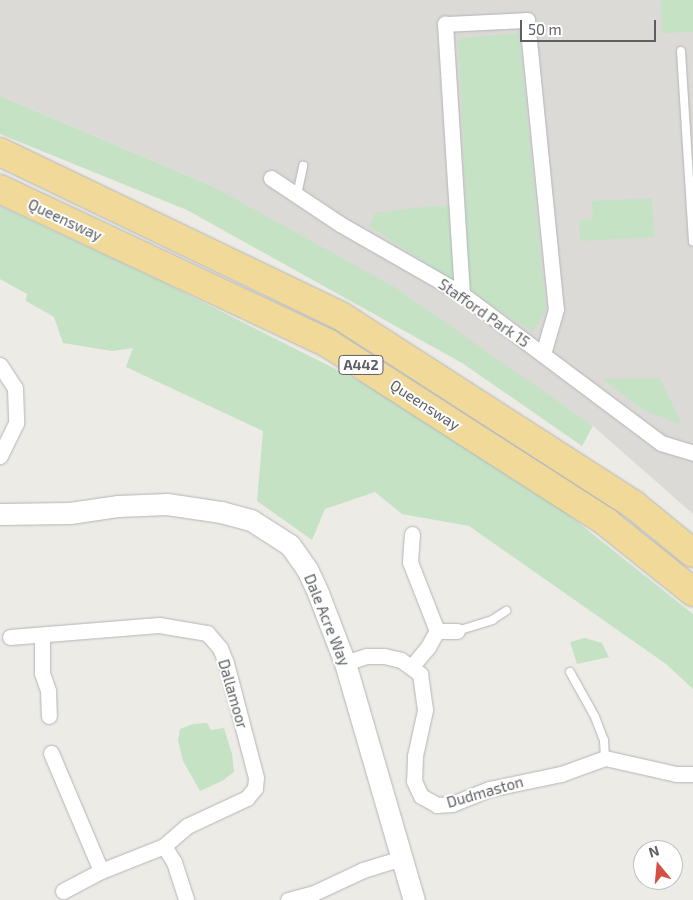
<!DOCTYPE html>
<html>
<head>
<meta charset="utf-8">
<style>
	body { margin:0 }
	#map { position:relative; width:693px; height:900px; overflow:hidden; background:#edebe5; font-family:"Exo 2",sans-serif }
	div>[style] { position:absolute }
	[style*='--x'] { left:calc(var(--x)*1px); top:calc(var(--y)*1px); width:calc(var(--w)*1px); rotate:calc(var(--a)*1deg) }
	.industrial>* { inset:0; background:#dcdad7 }
	.green>* { inset:0; background:#c5e2c5 }
	.roads { filter:drop-shadow(0 0 1px #b2b5b8) drop-shadow(0 0 1px #b2b5b8) }
	.lane>* { height:8px; margin:-4px; padding:0 4px; transform-origin:4px; border-radius:4px; background:#fff }
	.street>* { height:15px; margin:-7.5px; padding:0 7.5px; transform-origin:7.5px; border-radius:7.5px; background:#fff }
	.secondary>* { height:21px; margin:-10.5px; padding:0 10.5px; transform-origin:10.5px; border-radius:10.5px; background:#fff }
	.highway>* { height:28px; margin:-14px; padding:0 14px; transform-origin:14px; border-radius:14px; background:#f0d999 }
	span { translate:-50% -50%; white-space:nowrap; text-align:center; line-height:1.15; -webkit-text-stroke:4px #fff; paint-order:stroke }
	.shield-label span { padding:1px 4px; background:#fff; border:1px solid; border-radius:4px; -webkit-text-stroke-width:0 }
	.shield-label { font-size:14px; color:#5d6063; font-weight:700 }
	.street-label { font-size:15px; color:#5d6063 }
	.north { position:absolute; left:633px; top:840px; width:50px; height:50px; box-sizing:border-box; background:#fff; border:1px solid #bebfc1; border-radius:50%; rotate:343deg; font-size:14px; font-weight:700; line-height:20px; text-align:center; color:#5d6063 }
	.north::after { content:''; display:block; margin:auto; width:18px; height:22px; background:#d44f44; clip-path:polygon(50% 0,100% 100%,50% 72%,0 100%) }
	.scale { position:absolute; left:520px; top:20px; width:136px; height:22px; box-sizing:border-box; border:2px solid #5d6063; border-top:0; padding-left:6px; font-size:15px; line-height:18px; white-space:nowrap; color:#5d6063; -webkit-text-stroke:4px #fff; paint-order:stroke }
</style>
</head>
<body>
<div id="map">
	<div class="industrial">
		<i style="clip-path:polygon(0 0,693px 0,693px 514px,593px 426px,212px 186px,0 96px)"></i>
	</div>
	<div class="green">
		<i style="clip-path:polygon(661px 0,693px 0,693px 32px,662px 33px)"></i>
		<i style="clip-path:polygon(519px 33px,546px 311px,533px 332px,369px 226px,375px 213px,431px 206px,466px 206px,458px 38px)"></i>
		<i style="clip-path:polygon(0 96px,212px 186px,396px 288px,593px 426px,582px 446px,462px 363px,187px 210px,0 134px)"></i>
		<i style="clip-path:polygon(652px 198px,654px 237px,580px 241px,579px 220px,593px 219px,592px 201px)"></i>
		<i style="clip-path:polygon(0 206px,165px 283px,383px 393px,560px 508px,693px 614px,693px 689px,666px 664px,469px 526px,402px 514px,375px 492px,325px 509px,312px 540px,257px 501px,263px 431px,126px 367px,133px 348px,112px 351px,63px 343px,54px 317px,26px 301px,27px 294px,0 279px)"></i>
		<i style="clip-path:polygon(660px 378px,682px 425px,644px 410px,602px 379px)"></i>
		<i style="clip-path:polygon(585px 638px,602px 643px,609px 657px,577px 664px,570px 642px)"></i>
		<i style="clip-path:polygon(207px 723px,211px 730px,224px 728px,232px 754px,234px 772px,222px 781px,200px 791px,183px 761px,178px 741px,180px 729px,193px 724px)"></i>
	</div>
	<div class="roads">
		<div class="lane">
			<i style="--x:681;--y:51;--w:191;--a:86.4"></i>
			<i style="--x:297;--y:195;--w:30;--a:-78"></i>
			<i style="--x:457;--y:631;--w:37;--a:-17"></i>
			<i style="--x:492;--y:620;--w:17;--a:-33"></i>
			<i style="--x:570;--y:672;--w:51;--a:60.9"></i>
			<i style="--x:595;--y:717;--w:25;--a:69"></i>
			<i style="--x:604;--y:740;--w:18;--a:87"></i>
		</div>
		<div class="street">
			<i style="--x:271;--y:178;--w:83;--a:33.7"></i>
			<i style="--x:340;--y:224;--w:141;--a:29.8"></i>
			<i style="--x:462;--y:294;--w:249;--a:36.8"></i>
			<i style="--x:661;--y:443;--w:34;--a:17"></i>
			<i style="--x:462;--y:294;--w:271;--a:-93.6"></i>
			<i style="--x:445;--y:24;--w:82;--a:-2.8"></i>
			<i style="--x:527;--y:20;--w:290;--a:84.3"></i>
			<i style="--x:556;--y:309;--w:47;--a:106.1"></i>
			<i style="--x:0;--y:365;--w:27;--a:57"></i>
			<i style="--x:15;--y:388;--w:35;--a:88"></i>
			<i style="--x:16;--y:423;--w:37;--a:116"></i>
			<i style="--x:437;--y:631;--w:20;--a:0"></i>
			<i style="--x:42;--y:635;--w:38;--a:90"></i>
			<i style="--x:42;--y:673;--w:18;--a:71"></i>
			<i style="--x:48;--y:690;--w:26;--a:88"></i>
			<i style="--x:10;--y:637;--w:149;--a:-4.6"></i>
			<i style="--x:159;--y:625;--w:49;--a:9.5"></i>
			<i style="--x:207;--y:633;--w:20;--a:49"></i>
			<i style="--x:220;--y:648;--w:16;--a:68"></i>
			<i style="--x:226;--y:663;--w:118;--a:75.3"></i>
			<i style="--x:256;--y:777;--w:11;--a:95"></i>
			<i style="--x:255;--y:788;--w:13;--a:129"></i>
			<i style="--x:247;--y:798;--w:66;--a:155"></i>
			<i style="--x:187;--y:826;--w:30;--a:139"></i>
			<i style="--x:164;--y:846;--w:19;--a:58"></i>
			<i style="--x:174;--y:862;--w:40;--a:72"></i>
			<i style="--x:345;--y:663;--w:23;--a:-18"></i>
			<i style="--x:367;--y:656;--w:17;--a:0"></i>
			<i style="--x:384;--y:656;--w:17;--a:13"></i>
			<i style="--x:401;--y:660;--w:24;--a:36"></i>
			<i style="--x:420;--y:674;--w:36;--a:82"></i>
			<i style="--x:425;--y:710;--w:47;--a:102.3"></i>
			<i style="--x:415;--y:756;--w:25;--a:92"></i>
			<i style="--x:414;--y:781;--w:17;--a:65"></i>
			<i style="--x:421;--y:796;--w:18;--a:29"></i>
			<i style="--x:437;--y:805;--w:15;--a:-4"></i>
			<i style="--x:452;--y:804;--w:40;--a:-22"></i>
			<i style="--x:489;--y:789;--w:74;--a:-11.8"></i>
			<i style="--x:561;--y:774;--w:47;--a:-20"></i>
			<i style="--x:605;--y:758;--w:73;--a:12.7"></i>
			<i style="--x:676;--y:774;--w:17;--a:0"></i>
			<i style="--x:412;--y:666;--w:25;--a:-50"></i>
			<i style="--x:428;--y:647;--w:18;--a:-61"></i>
			<i style="--x:437;--y:631;--w:74;--a:-111.4"></i>
			<i style="--x:410;--y:562;--w:28;--a:-86"></i>
			<i style="--x:51;--y:753;--w:128;--a:67"></i>
			<i style="--x:63;--y:891;--w:43;--a:-27.8"></i>
			<i style="--x:101;--y:871;--w:68;--a:-21.6"></i>
			<i style="--x:288;--y:900;--w:27;--a:-15"></i>
			<i style="--x:314;--y:893;--w:54;--a:-25.1"></i>
			<i style="--x:363;--y:870;--w:41;--a:-17.1"></i>
		</div>
		<div class="secondary">
			<i style="--x:0;--y:514;--w:70;--a:-0.8"></i>
			<i style="--x:70;--y:513;--w:49;--a:-8.3"></i>
			<i style="--x:118;--y:506;--w:49;--a:-2.3"></i>
			<i style="--x:167;--y:504;--w:55;--a:8.4"></i>
			<i style="--x:221;--y:512;--w:31;--a:15"></i>
			<i style="--x:251;--y:520;--w:46;--a:32.7"></i>
			<i style="--x:290;--y:545;--w:29;--a:55"></i>
			<i style="--x:307;--y:569;--w:26;--a:65"></i>
			<i style="--x:318;--y:593;--w:75;--a:68.9"></i>
			<i style="--x:345;--y:663;--w:247;--a:73.8"></i>
		</div>
		<div class="highway">
			<i style="--x:0;--y:152;--w:378;--a:25.7"></i>
			<i style="--x:341;--y:316;--w:349;--a:32.8"></i>
			<i style="--x:634;--y:505;--w:76;--a:39.1"></i>
			<i style="--x:0;--y:189;--w:364;--a:25.2"></i>
			<i style="--x:329;--y:344;--w:329;--a:32.7"></i>
			<i style="--x:606;--y:522;--w:112;--a:38.8"></i>
		</div>
	</div>
	<div class="shield-label">
		<span style="left:361px;top:365px">A442</span>
	</div>
	<div class="street-label">
		<span style="left:65px;top:220px;rotate:25deg">Queensway</span>
		<span style="left:484px;top:313px;rotate:35deg">Stafford Park 15</span>
		<span style="left:425px;top:405px;rotate:33deg">Queensway</span>
		<span style="left:327px;top:620px;rotate:68deg">Dale Acre Way</span>
		<span style="left:233px;top:694px;rotate:74deg">Dallamoor</span>
		<span style="left:485px;top:792px;rotate:-16deg">Dudmaston</span>
	</div>
	<div class="north">N</div>
	<div class="scale">50 m</div>
</div>
</body>
</html>
